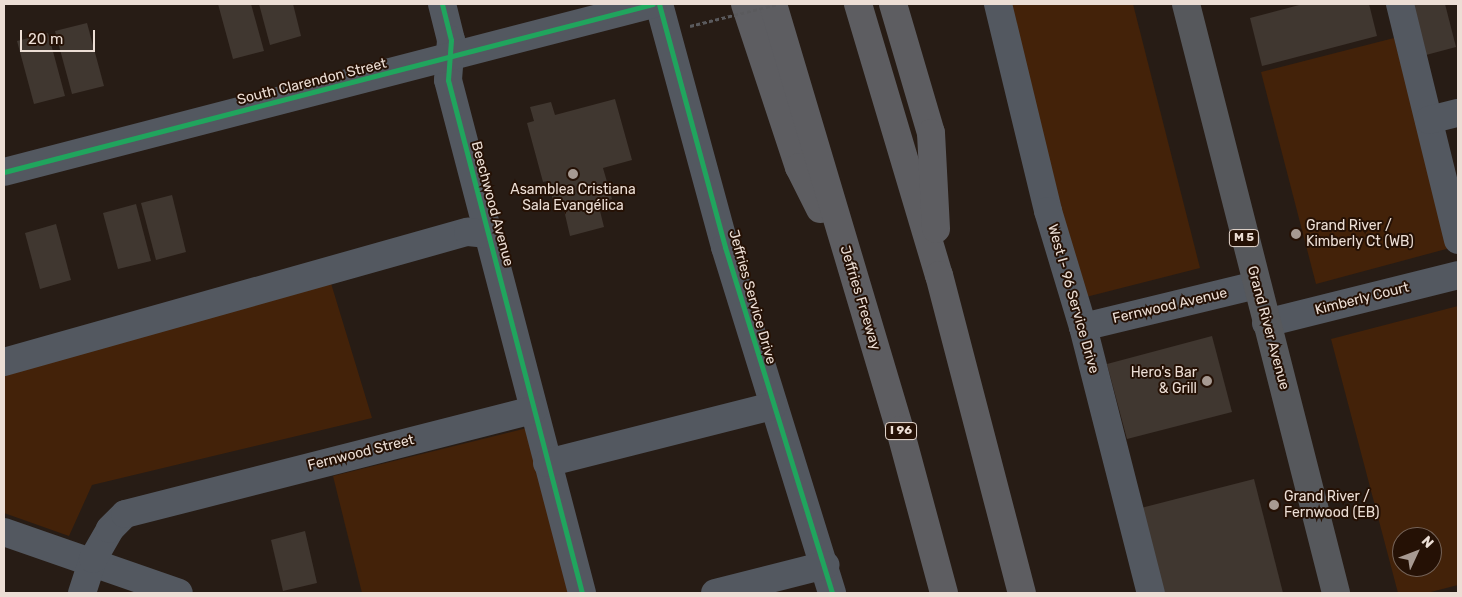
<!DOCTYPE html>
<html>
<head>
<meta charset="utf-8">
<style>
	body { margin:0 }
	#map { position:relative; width:1462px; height:597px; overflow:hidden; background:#271c15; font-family:Rubik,sans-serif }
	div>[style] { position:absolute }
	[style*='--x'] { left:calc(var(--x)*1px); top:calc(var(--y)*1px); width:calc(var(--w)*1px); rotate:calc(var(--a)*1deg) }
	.green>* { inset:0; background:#432209 }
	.building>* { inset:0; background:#403730 }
	.minor>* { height:28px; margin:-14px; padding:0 14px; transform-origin:14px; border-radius:14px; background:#535860 }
	.major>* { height:28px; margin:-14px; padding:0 14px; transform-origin:14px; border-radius:14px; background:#56585c }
	.highway>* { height:28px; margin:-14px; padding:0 14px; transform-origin:14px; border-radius:14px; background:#5d5d61 }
	.path-bridge>* { height:3px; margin-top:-1.5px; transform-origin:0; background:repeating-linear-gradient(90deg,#5a5a5d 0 4px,transparent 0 6.5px) }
	.cycleway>* { height:5px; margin:-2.5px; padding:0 2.5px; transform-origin:2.5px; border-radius:2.5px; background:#20a55d }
	.dots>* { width:14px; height:14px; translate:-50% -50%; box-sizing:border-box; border:2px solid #251105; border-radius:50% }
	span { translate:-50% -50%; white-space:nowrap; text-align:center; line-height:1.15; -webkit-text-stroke:4px #251105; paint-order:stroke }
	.shield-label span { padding:1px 4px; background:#251105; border:1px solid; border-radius:4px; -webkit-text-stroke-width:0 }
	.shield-label { font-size:12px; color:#ecded5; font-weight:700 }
	.street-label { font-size:14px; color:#ecded5 }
	.poi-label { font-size:14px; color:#ecded5 }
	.left { translate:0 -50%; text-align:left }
	.right { translate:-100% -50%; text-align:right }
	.frame { position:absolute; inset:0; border:5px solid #ecded5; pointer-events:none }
	.north { position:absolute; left:1392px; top:527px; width:50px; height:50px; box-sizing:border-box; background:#251105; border:1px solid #756358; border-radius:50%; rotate:47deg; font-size:14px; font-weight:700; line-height:20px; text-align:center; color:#ecded5 }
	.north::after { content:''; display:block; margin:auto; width:18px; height:22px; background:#a79a92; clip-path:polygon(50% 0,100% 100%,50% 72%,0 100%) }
	.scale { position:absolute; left:20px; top:30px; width:75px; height:22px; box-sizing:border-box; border:2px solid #ecded5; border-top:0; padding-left:6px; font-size:15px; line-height:18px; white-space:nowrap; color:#ecded5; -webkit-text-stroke:4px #251105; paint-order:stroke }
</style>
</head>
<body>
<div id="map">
	<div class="green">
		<i style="clip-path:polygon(1008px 4px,1133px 4px,1200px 268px,1082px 298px)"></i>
		<i style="clip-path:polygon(1394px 38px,1450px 248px,1316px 284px,1261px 72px)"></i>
		<i style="clip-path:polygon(330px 280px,372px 418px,92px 485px,69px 536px,4px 513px,4px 373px)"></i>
		<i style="clip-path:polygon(evenodd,1458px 306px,1458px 585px,1427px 593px,1398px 593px,1331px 339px,1458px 306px,1402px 537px,1432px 537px,1432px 567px,1402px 567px,1402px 537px)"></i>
		<i style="clip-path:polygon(527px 428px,568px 593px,362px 593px,333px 476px)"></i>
	</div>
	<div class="building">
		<i style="clip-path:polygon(218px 4px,251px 4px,264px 51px,233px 59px)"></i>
		<i style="clip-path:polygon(259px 4px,293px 4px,301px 36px,270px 45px)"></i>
		<i style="clip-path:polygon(1303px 4px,1369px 4px,1377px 36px,1262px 66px,1250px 18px)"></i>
		<i style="clip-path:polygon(1413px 4px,1445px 4px,1456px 47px,1426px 55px)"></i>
		<i style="clip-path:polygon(87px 23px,104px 86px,72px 94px,55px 31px)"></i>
		<i style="clip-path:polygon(48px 33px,65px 96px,34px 104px,17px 41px)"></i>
		<i style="clip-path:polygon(615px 99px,632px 160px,603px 168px,612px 199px,598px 203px,604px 227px,570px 236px,564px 210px,556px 212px,548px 181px,543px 182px,527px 123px,534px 121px,530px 107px,551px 102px,555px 115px)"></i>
		<i style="clip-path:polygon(172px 195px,186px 252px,156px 260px,141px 203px)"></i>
		<i style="clip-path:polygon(136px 204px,151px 261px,118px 269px,103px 213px)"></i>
		<i style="clip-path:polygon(56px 224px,71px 280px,40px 289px,25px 233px)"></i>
		<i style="clip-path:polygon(1212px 336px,1232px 412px,1127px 439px,1107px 364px)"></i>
		<i style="clip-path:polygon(1254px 479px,1283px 593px,1163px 593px,1141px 508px)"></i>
		<i style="clip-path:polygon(305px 531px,317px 583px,283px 591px,271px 540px)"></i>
	</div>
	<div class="minor">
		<i style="--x:442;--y:4;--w:37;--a:76"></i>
		<i style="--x:451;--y:40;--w:40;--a:94.3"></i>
		<i style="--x:448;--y:80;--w:530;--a:75.36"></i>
		<i style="--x:659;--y:4;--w:252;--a:74.8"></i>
		<i style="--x:725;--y:247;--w:362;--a:72.8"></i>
		<i style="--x:998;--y:4;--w:213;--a:76.4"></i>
		<i style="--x:1048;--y:211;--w:121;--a:73.2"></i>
		<i style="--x:1083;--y:327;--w:275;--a:75.7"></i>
		<i style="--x:1400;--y:4;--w:243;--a:76.2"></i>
		<i style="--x:1429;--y:120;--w:30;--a:-14"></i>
		<i style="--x:4;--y:172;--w:670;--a:-14.51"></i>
		<i style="--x:1266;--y:323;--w:198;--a:-14"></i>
		<i style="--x:1083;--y:327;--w:179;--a:-13.6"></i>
		<i style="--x:4;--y:362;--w:482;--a:-15.7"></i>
		<i style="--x:468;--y:232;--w:20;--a:6"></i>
		<i style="--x:547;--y:463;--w:233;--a:-14.2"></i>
		<i style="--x:4;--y:532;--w:185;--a:19.2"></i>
		<i style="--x:82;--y:593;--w:36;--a:-72"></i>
		<i style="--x:93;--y:559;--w:34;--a:-60"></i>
		<i style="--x:110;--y:529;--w:21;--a:-45"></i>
		<i style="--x:125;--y:514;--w:421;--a:-14.3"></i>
		<i style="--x:715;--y:593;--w:114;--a:-14.2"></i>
	</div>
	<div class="major">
		<i style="--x:1186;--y:4;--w:608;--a:75.71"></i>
	</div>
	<div class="highway">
		<i style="--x:745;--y:4;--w:172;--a:71.7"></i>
		<i style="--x:799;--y:167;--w:47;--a:63.4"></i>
		<i style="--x:773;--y:4;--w:445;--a:73.4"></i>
		<i style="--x:900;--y:430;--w:169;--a:74.9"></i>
		<i style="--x:858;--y:4;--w:283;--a:73.4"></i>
		<i style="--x:939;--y:275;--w:329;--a:75.4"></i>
		<i style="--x:893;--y:4;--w:134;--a:73.6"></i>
		<i style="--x:931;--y:133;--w:96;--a:87"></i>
	</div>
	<div class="path-bridge">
		<i style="--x:690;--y:26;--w:91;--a:-14"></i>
	</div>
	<div class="cycleway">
		<i style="--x:442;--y:4;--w:37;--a:76"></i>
		<i style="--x:451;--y:40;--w:40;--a:94.3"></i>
		<i style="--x:448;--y:80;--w:530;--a:75.36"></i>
		<i style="--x:659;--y:4;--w:252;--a:74.8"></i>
		<i style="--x:725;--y:247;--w:362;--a:72.8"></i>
		<i style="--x:4;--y:172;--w:670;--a:-14.51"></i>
	</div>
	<div class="dots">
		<i style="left:573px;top:174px;background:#a79a92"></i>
		<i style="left:1296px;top:234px;background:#a79a92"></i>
		<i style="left:1207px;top:381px;background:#a79a92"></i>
		<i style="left:1274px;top:505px;background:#a79a92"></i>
	</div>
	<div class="shield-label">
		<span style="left:1244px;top:238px">M 5</span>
		<span style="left:901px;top:431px">I 96</span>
	</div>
	<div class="street-label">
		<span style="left:312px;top:82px;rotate:-14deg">South Clarendon Street</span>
		<span style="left:492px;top:204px;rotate:75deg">Beechwood Avenue</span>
		<span style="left:752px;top:297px;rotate:74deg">Jeffries Service Drive</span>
		<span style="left:860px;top:298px;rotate:73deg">Jeffries Freeway</span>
		<span style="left:1073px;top:299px;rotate:74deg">West I- 96 Service Drive</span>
		<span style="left:1362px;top:299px;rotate:-14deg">Kimberly Court</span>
		<span style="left:1170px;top:306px;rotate:-13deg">Fernwood Avenue</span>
		<span style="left:1268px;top:328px;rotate:75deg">Grand River Avenue</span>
		<span style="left:361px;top:453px;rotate:-14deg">Fernwood Street</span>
	</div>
	<div class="poi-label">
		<span style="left:573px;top:198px">Asamblea Cristiana<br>Sala Evangélica</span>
		<span class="left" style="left:1306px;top:234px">Grand River /<br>Kimberly Ct (WB)</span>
		<span class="right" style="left:1197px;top:381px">Hero's Bar<br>&amp; Grill</span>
		<span class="left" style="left:1284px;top:505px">Grand River /<br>Fernwood (EB)</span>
	</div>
	<div class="frame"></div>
	<div class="north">N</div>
	<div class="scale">20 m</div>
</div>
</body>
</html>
